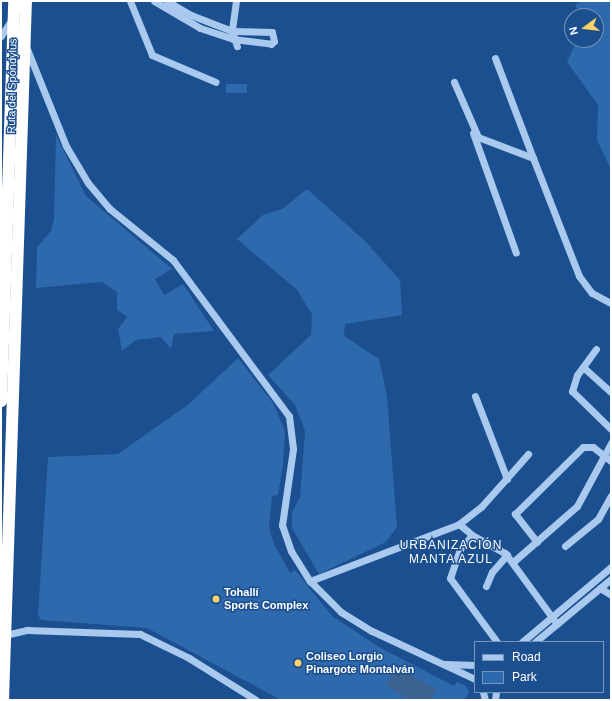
<!DOCTYPE html>
<html>
<head>
<meta charset="utf-8">
<style>
	body { margin:0 }
	#map { position:relative; width:612px; height:701px; overflow:hidden; background:#1b4f8f; font-family:Helvetica,sans-serif }
	div>[style] { position:absolute }
	[style*='--x'] { left:calc(var(--x)*1px); top:calc(var(--y)*1px); width:calc(var(--w)*1px); rotate:calc(var(--a)*1deg) }
	.green>* { inset:0; background:#2e69ad }
	.water>* { inset:0; background:#3c6290 }
	.minor>* { height:7px; margin:-3.5px; padding:0 3.5px; transform-origin:3.5px; border-radius:3.5px; background:#a9c9ee }
	.highway>* { height:12px; margin:-6px; padding:0 6px; transform-origin:6px; border-radius:6px; background:#fff }
	.dots>* { width:11px; height:11px; translate:-50% -50%; box-sizing:border-box; border:2px solid #1b4f8f; border-radius:50% }
	span { translate:-50% -50%; white-space:nowrap; text-align:center; line-height:1.15; -webkit-text-stroke:3px #1b4f8f; paint-order:stroke }
	.street-label { font-size:11px; color:#fff }
	.poi-label { font-size:11px; color:#fff; font-weight:700 }
	.left { translate:0 -50%; text-align:left }
	.neighbourhood-label { font-size:12px; color:#fff; letter-spacing:1px }
	.frame { position:absolute; inset:0; border:2px solid #fff; pointer-events:none }
	.legend { position:absolute; left:474px; top:641px; width:130px; height:52px; box-sizing:border-box; background:#1b4f8f; border:1px solid #7695bc; margin:0; padding:5px 7px; list-style:none; font-size:12px; color:#fff }
	.legend li { display:flex; align-items:center; gap:8px; height:20px }
	.legend b { width:20px; border:1px solid #7695bc }
	.north { position:absolute; left:564px; top:8px; width:40px; height:40px; box-sizing:border-box; background:#1b4f8f; border:1px solid #7695bc; border-radius:50%; rotate:255deg; font-size:11px; font-weight:700; line-height:16px; text-align:center; color:#fff }
	.north::after { content:''; display:block; margin:auto; width:14px; height:18px; background:#ffd166; clip-path:polygon(50% 0,100% 100%,50% 72%,0 100%) }
</style>
</head>
<body>
<div id="map">
	<div class="green">
		<i style="clip-path:polygon(581px 1px,611px 1px,611px 170px,597px 140px,598px 105px,567px 62px,577px 40px,596px 40px,596px 16px,581px 16px,575px 5px)"></i>
		<i style="clip-path:polygon(226px 84px,247px 84px,247px 93px,226px 93px)"></i>
		<i style="clip-path:polygon(56px 135px,86px 196px,172px 269px,155px 279px,164px 295px,183px 284px,214px 331px,174px 334px,171px 349px,161px 337px,136px 340px,122px 351px,118px 329px,127px 317px,117px 310px,117px 292px,102px 282px,36px 288px,37px 247px,51px 231px,54px 219px)"></i>
		<i style="clip-path:polygon(307px 189px,364px 240px,400px 280px,402px 315px,345px 324px,344px 336px,379px 359px,387px 396px,397px 527px,386px 542px,319px 574px,292px 528px,292px 513px,300px 497px,305px 431px,295px 405px,268px 375px,311px 335px,312px 314px,297px 290px,237px 239px,263px 215px,282px 209px)"></i>
		<i style="clip-path:polygon(238px 358px,273px 403px,285px 431px,283px 465px,278px 495px,272px 496px,269px 527px,274px 544px,290px 573px,295px 570px,332px 616px,379px 647px,454px 686px,457px 682px,466px 686px,469px 692px,464px 700px,281px 700px,147px 628px,41px 620px,38px 615px,48px 457px,118px 454px,189px 404px)"></i>
	</div>
	<div class="water">
		<i style="clip-path:polygon(396px 667px,436px 689px,430px 700px,410px 700px,386px 686px)"></i>
	</div>
	<div class="minor">
		<i style="--x:130;--y:1;--w:58;--a:67.8"></i>
		<i style="--x:152;--y:55;--w:69;--a:22.9"></i>
		<i style="--x:154;--y:1;--w:53;--a:30.4"></i>
		<i style="--x:200;--y:28;--w:35;--a:18"></i>
		<i style="--x:233;--y:39;--w:38;--a:7"></i>
		<i style="--x:271;--y:44;--w:4;--a:-45"></i>
		<i style="--x:274;--y:41;--w:9;--a:-103"></i>
		<i style="--x:272;--y:32;--w:40;--a:-178.6"></i>
		<i style="--x:232;--y:31;--w:44;--a:-158.7"></i>
		<i style="--x:191;--y:15;--w:28;--a:-150"></i>
		<i style="--x:236;--y:1;--w:30;--a:98"></i>
		<i style="--x:232;--y:31;--w:16;--a:72"></i>
		<i style="--x:1;--y:36;--w:20;--a:-57"></i>
		<i style="--x:25;--y:44;--w:110;--a:68.1"></i>
		<i style="--x:66;--y:146;--w:43;--a:59.3"></i>
		<i style="--x:88;--y:183;--w:34;--a:50"></i>
		<i style="--x:110;--y:209;--w:81;--a:39"></i>
		<i style="--x:173;--y:260;--w:194;--a:53.4"></i>
		<i style="--x:289;--y:416;--w:33;--a:83"></i>
		<i style="--x:293;--y:449;--w:77;--a:98.2"></i>
		<i style="--x:282;--y:525;--w:28;--a:71"></i>
		<i style="--x:291;--y:551;--w:36;--a:58"></i>
		<i style="--x:310;--y:581;--w:44;--a:45"></i>
		<i style="--x:341;--y:612;--w:36;--a:32"></i>
		<i style="--x:372;--y:631;--w:114;--a:25"></i>
		<i style="--x:495;--y:58;--w:107;--a:69.2"></i>
		<i style="--x:454;--y:82;--w:60;--a:66.4"></i>
		<i style="--x:478;--y:137;--w:59;--a:20.9"></i>
		<i style="--x:533;--y:158;--w:127;--a:68.7"></i>
		<i style="--x:579;--y:276;--w:21;--a:53"></i>
		<i style="--x:592;--y:293;--w:21;--a:28"></i>
		<i style="--x:473;--y:133;--w:127;--a:70.3"></i>
		<i style="--x:596;--y:349;--w:32;--a:126"></i>
		<i style="--x:577;--y:375;--w:17;--a:107"></i>
		<i style="--x:572;--y:391;--w:54;--a:44.3"></i>
		<i style="--x:583;--y:367;--w:38;--a:42"></i>
		<i style="--x:475;--y:396;--w:89;--a:68.9"></i>
		<i style="--x:459;--y:524;--w:17;--a:40"></i>
		<i style="--x:537;--y:542;--w:36;--a:-128"></i>
		<i style="--x:515;--y:514;--w:95;--a:-44.6"></i>
		<i style="--x:583;--y:447;--w:10;--a:0"></i>
		<i style="--x:593;--y:447;--w:23;--a:38"></i>
		<i style="--x:565;--y:546;--w:43;--a:-39.3"></i>
		<i style="--x:598;--y:519;--w:26;--a:-61"></i>
		<i style="--x:513;--y:562;--w:85;--a:-41.2"></i>
		<i style="--x:577;--y:506;--w:72;--a:-61.6"></i>
		<i style="--x:310;--y:581;--w:160;--a:-20.9"></i>
		<i style="--x:459;--y:524;--w:28;--a:-38"></i>
		<i style="--x:481;--y:507;--w:71;--a:-48.4"></i>
		<i style="--x:486;--y:586;--w:15;--a:-67"></i>
		<i style="--x:492;--y:572;--w:23;--a:-49"></i>
		<i style="--x:600;--y:588;--w:13;--a:32"></i>
		<i style="--x:1;--y:636;--w:27;--a:-13"></i>
		<i style="--x:27;--y:630;--w:113;--a:2"></i>
		<i style="--x:140;--y:634;--w:55;--a:26.1"></i>
		<i style="--x:189;--y:658;--w:79;--a:32.1"></i>
		<i style="--x:497;--y:642;--w:79;--a:-126.3"></i>
		<i style="--x:450;--y:578;--w:31;--a:-71"></i>
		<i style="--x:460;--y:549;--w:18;--a:-49"></i>
		<i style="--x:472;--y:535;--w:38;--a:29"></i>
		<i style="--x:505;--y:553;--w:88;--a:53.8"></i>
		<i style="--x:522;--y:642;--w:116;--a:-40.1"></i>
		<i style="--x:535;--y:642;--w:99;--a:-39.7"></i>
		<i style="--x:445;--y:664;--w:30;--a:2"></i>
		<i style="--x:483;--y:692;--w:8;--a:76"></i>
		<i style="--x:495;--y:700;--w:8;--a:-83"></i>
	</div>
	<div class="highway">
		<i style="--x:1;--y:401;--w:400;--a:-88.1"></i>
		<i style="--x:3;--y:700;--w:699;--a:-88.12"></i>
	</div>
	<div class="dots">
		<i style="left:216px;top:599px;background:#ffd166"></i>
		<i style="left:298px;top:663px;background:#ffd166"></i>
	</div>
	<div class="street-label">
		<span style="left:12px;top:86px;rotate:-89deg">Ruta del Spóndylus</span>
	</div>
	<div class="poi-label">
		<span class="left" style="left:224px;top:599px">Tohallí<br>Sports Complex</span>
		<span class="left" style="left:306px;top:663px">Coliseo Lorgio<br>Pinargote Montalván</span>
	</div>
	<div class="neighbourhood-label">
		<span style="left:451px;top:553px">URBANIZACIÓN<br>MANTA AZUL</span>
	</div>
	<div class="frame"></div>
	<ul class="legend">
	<li><b style="height:5px;background:#a9c9ee"></b>Road</li>
	<li><b style="height:11px;background:#2e69ad"></b>Park</li>
	</ul>
	<div class="north">N</div>
</div>
</body>
</html>
